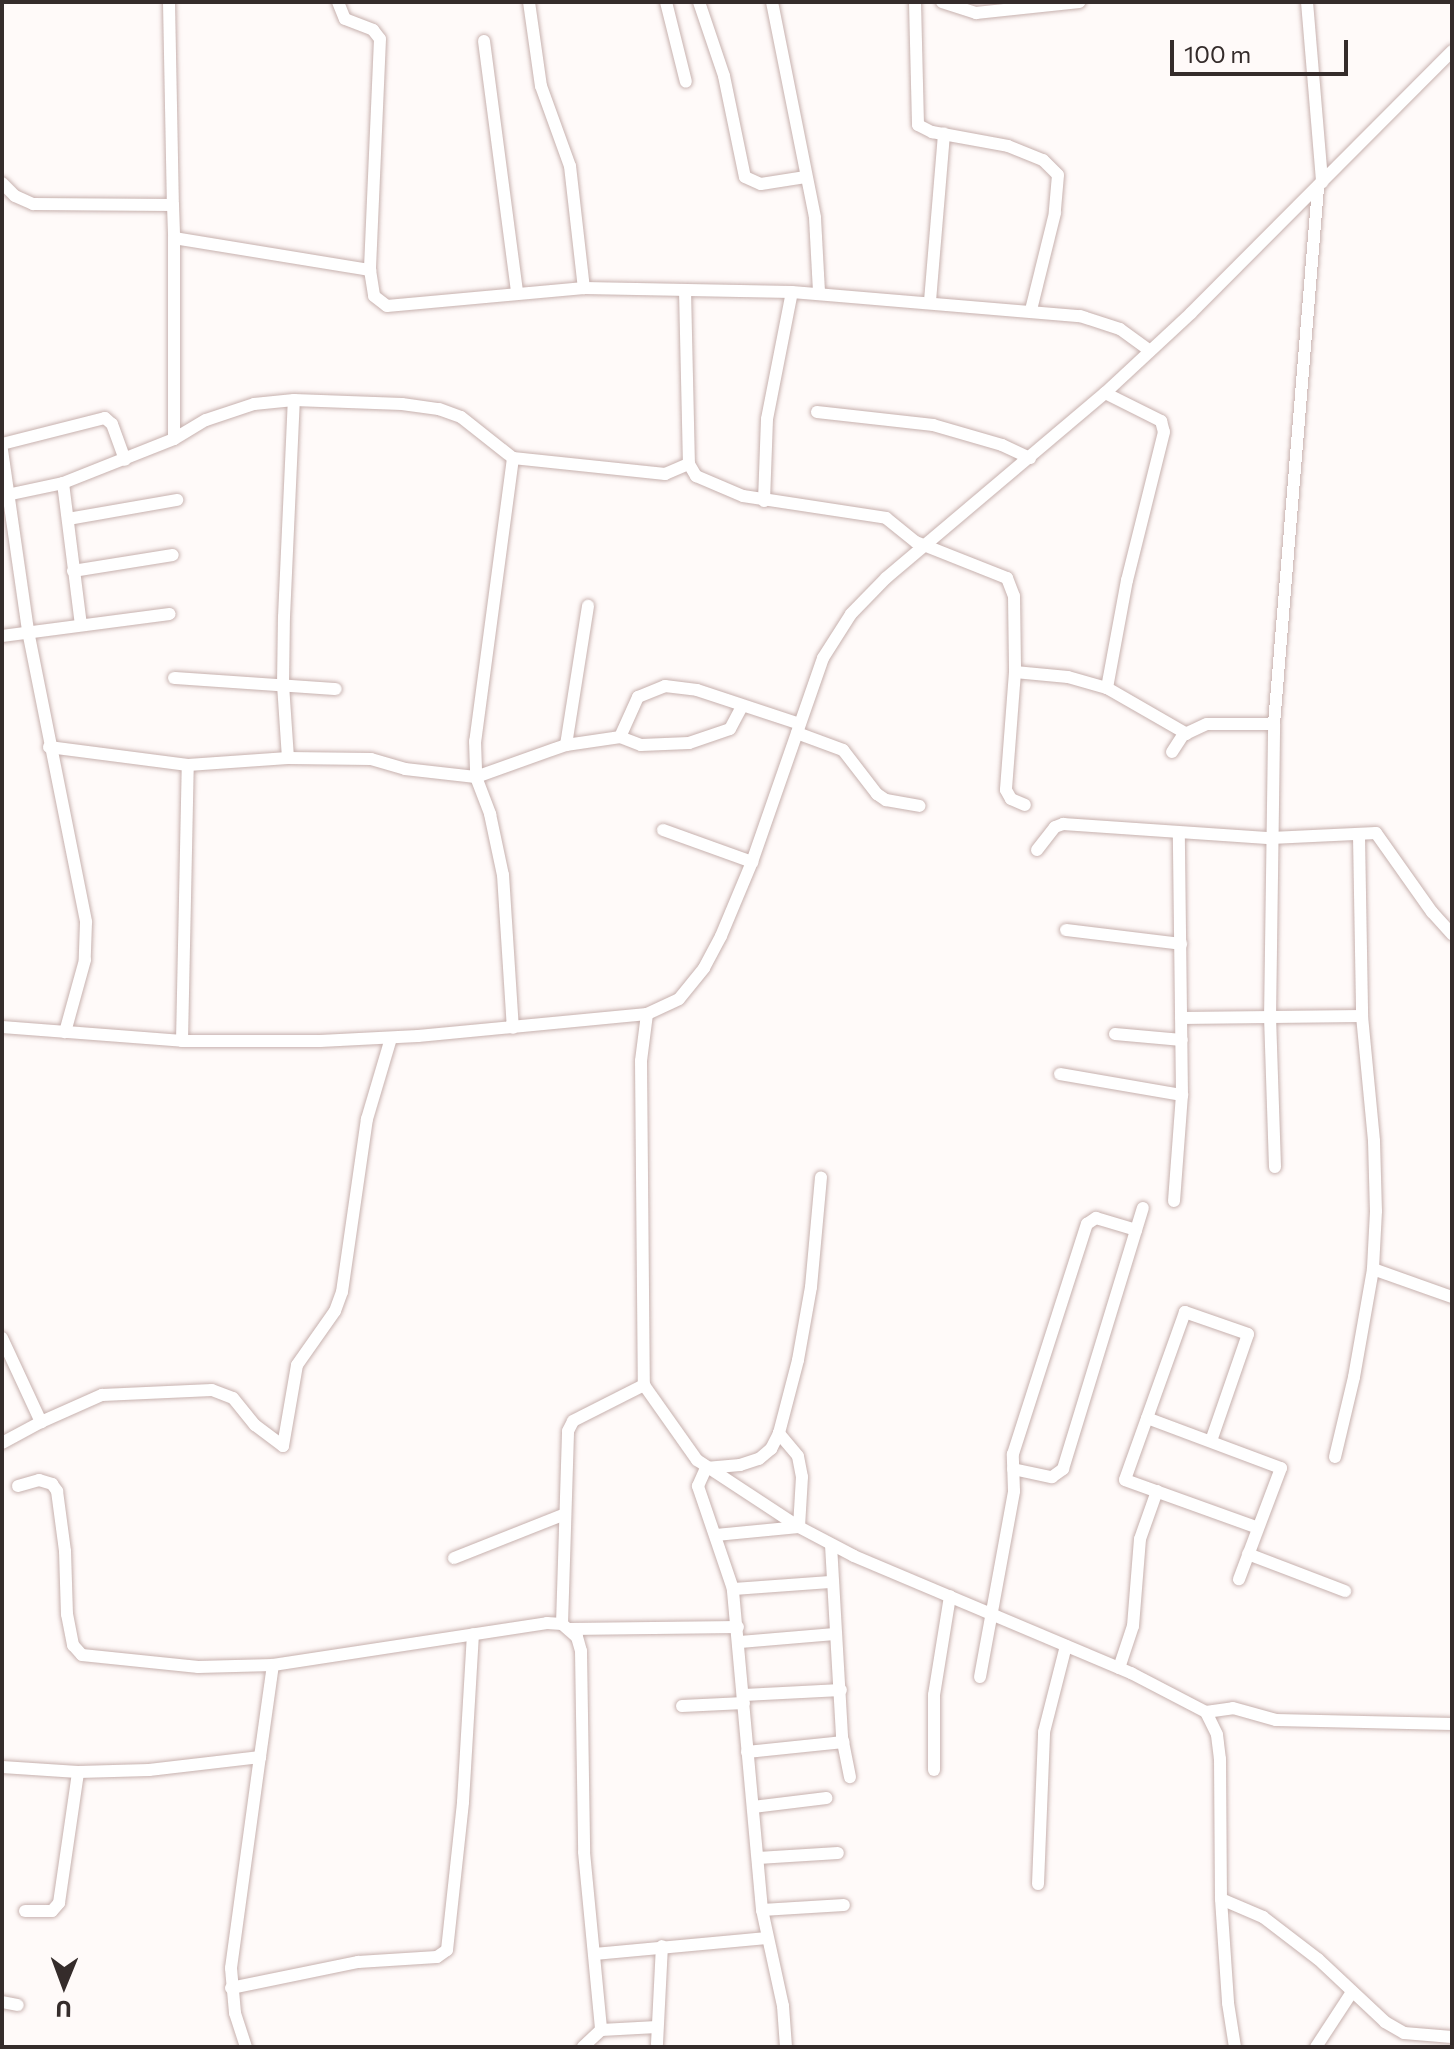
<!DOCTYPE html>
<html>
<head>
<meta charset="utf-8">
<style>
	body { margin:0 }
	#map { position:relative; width:1454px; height:2049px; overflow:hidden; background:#fffaf9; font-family:Commissioner,sans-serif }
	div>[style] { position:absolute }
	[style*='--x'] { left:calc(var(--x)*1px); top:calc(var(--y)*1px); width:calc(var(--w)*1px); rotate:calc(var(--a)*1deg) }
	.roads { filter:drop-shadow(0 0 2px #c7b1ae) drop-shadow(0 0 2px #c7b1ae) }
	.minor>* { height:12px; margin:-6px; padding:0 6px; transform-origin:6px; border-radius:6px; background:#fff }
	span { translate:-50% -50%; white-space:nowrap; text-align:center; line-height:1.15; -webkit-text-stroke:8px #fffaf9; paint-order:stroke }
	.frame { position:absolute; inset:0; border:4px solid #352c2b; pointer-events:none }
	.north { position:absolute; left:24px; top:1945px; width:80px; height:80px; -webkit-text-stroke:6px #fffaf9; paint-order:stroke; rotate:181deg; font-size:22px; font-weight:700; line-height:32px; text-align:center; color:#352c2b }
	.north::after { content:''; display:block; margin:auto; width:28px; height:36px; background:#352c2b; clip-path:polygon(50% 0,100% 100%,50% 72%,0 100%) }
	.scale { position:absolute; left:1170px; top:40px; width:178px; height:36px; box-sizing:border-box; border:4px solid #352c2b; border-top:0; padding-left:10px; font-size:24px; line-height:28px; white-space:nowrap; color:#352c2b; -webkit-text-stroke:6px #fffaf9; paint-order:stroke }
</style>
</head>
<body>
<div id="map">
	<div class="roads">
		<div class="minor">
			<i style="--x:169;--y:2;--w:203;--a:88.9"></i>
			<i style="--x:338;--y:2;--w:18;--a:68"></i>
			<i style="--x:345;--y:19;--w:30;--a:21"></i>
			<i style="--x:373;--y:30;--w:11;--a:52"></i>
			<i style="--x:380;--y:39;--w:231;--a:92.5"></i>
			<i style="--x:529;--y:2;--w:85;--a:81.9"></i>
			<i style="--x:541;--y:86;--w:85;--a:70.1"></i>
			<i style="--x:570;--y:166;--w:123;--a:83.5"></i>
			<i style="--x:666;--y:2;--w:82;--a:76"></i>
			<i style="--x:699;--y:2;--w:78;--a:71.3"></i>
			<i style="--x:724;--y:76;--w:103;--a:78.3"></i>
			<i style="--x:745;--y:177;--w:17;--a:24"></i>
			<i style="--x:761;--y:184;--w:45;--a:-9"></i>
			<i style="--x:772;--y:2;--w:220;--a:78.7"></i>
			<i style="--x:815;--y:218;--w:75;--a:86.9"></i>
			<i style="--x:915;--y:2;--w:123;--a:88.6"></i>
			<i style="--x:918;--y:125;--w:16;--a:27"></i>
			<i style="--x:932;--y:132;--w:77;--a:10.4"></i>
			<i style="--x:1008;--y:146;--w:38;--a:22"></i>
			<i style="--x:1043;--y:160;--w:21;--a:45"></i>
			<i style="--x:1058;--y:175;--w:38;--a:95"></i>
			<i style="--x:1055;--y:213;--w:100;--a:103.9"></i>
			<i style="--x:942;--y:2;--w:36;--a:18"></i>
			<i style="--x:976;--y:13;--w:104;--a:-6.1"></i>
			<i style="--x:1307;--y:2;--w:181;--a:85.2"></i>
			<i style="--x:484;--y:41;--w:254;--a:82.5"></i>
			<i style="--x:2;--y:183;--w:18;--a:45"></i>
			<i style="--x:15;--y:196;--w:20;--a:24"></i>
			<i style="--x:33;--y:204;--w:140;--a:0.4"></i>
			<i style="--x:173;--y:205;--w:33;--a:88"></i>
			<i style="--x:174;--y:238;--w:199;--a:9.3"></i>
			<i style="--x:370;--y:270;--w:26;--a:81"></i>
			<i style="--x:374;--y:296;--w:16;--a:38"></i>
			<i style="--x:387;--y:306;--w:198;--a:-5.2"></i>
			<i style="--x:584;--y:288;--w:208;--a:1.1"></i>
			<i style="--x:792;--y:292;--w:289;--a:4.8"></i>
			<i style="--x:1080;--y:316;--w:42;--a:18"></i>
			<i style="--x:1120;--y:329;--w:37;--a:36"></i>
			<i style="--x:685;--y:290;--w:174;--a:88.7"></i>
			<i style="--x:689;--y:464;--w:14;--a:60"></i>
			<i style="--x:696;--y:476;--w:51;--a:23.1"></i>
			<i style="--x:743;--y:496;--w:145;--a:8.7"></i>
			<i style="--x:886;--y:518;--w:38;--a:39"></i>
			<i style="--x:916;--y:542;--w:98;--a:21.6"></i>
			<i style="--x:1007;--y:578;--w:19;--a:69"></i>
			<i style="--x:1014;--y:596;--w:76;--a:89.2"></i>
			<i style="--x:1015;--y:672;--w:53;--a:5.4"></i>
			<i style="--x:1068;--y:677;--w:41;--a:15.8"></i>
			<i style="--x:1107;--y:688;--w:92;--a:29.9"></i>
			<i style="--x:930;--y:301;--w:168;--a:-85.2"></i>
			<i style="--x:1105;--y:393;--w:63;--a:26.6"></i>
			<i style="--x:1161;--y:421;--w:11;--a:75"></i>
			<i style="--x:1164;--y:432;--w:153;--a:104"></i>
			<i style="--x:1127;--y:580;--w:110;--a:100.5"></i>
			<i style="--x:817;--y:412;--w:117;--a:6.4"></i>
			<i style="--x:933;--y:425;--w:72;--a:16.2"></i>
			<i style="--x:1002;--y:445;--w:31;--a:25"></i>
			<i style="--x:174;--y:439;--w:37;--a:-31"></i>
			<i style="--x:206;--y:420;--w:51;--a:-18.4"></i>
			<i style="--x:254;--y:404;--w:40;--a:-5.7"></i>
			<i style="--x:294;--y:400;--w:108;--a:2.1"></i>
			<i style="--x:402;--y:404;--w:37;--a:8"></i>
			<i style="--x:439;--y:409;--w:23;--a:20"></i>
			<i style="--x:461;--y:417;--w:66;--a:38.3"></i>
			<i style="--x:513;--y:458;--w:286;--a:97.6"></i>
			<i style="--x:475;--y:741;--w:36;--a:88"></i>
			<i style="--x:476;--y:777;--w:40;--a:69"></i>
			<i style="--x:490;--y:814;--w:62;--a:78"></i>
			<i style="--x:503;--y:875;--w:153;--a:86.3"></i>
			<i style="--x:2;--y:444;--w:106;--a:-14.2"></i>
			<i style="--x:105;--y:418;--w:9;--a:41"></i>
			<i style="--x:112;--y:424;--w:38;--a:70"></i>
			<i style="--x:2;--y:450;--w:183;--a:81.8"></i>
			<i style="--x:28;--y:631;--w:297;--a:78.7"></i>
			<i style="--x:86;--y:922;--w:38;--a:92"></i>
			<i style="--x:85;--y:960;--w:75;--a:105.5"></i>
			<i style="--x:513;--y:458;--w:153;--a:6"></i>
			<i style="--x:665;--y:474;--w:26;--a:-23"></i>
			<i style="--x:63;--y:483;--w:143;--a:82.8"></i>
			<i style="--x:2;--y:496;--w:62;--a:-12"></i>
			<i style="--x:63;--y:483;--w:119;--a:-21.6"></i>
			<i style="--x:174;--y:439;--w:201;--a:-90"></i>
			<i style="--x:764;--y:501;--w:82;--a:-87.9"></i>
			<i style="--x:767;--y:419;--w:129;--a:-78.9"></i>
			<i style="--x:68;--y:519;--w:111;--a:-9.9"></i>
			<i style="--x:73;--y:571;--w:101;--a:-9.1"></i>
			<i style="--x:2;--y:636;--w:169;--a:-7.5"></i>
			<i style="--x:1015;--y:672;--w:118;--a:94.4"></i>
			<i style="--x:1006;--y:790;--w:10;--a:61"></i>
			<i style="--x:1011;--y:799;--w:15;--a:23"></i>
			<i style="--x:174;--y:678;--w:162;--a:3.9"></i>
			<i style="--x:797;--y:733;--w:49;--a:20.3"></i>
			<i style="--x:843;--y:750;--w:56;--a:52.3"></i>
			<i style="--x:877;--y:794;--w:11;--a:34"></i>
			<i style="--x:886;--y:800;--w:34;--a:10"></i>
			<i style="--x:620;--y:737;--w:22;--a:21"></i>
			<i style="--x:641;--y:745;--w:48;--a:-2.4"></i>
			<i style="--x:689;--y:743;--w:43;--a:-18.9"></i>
			<i style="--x:730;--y:729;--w:26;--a:-62"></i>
			<i style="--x:566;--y:745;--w:141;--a:-81"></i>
			<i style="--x:49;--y:747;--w:140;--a:7.4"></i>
			<i style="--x:188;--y:765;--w:100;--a:-4"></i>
			<i style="--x:288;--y:758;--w:83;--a:0.7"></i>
			<i style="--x:371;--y:759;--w:35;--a:16"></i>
			<i style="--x:405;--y:769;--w:71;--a:6.4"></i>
			<i style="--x:476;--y:777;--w:96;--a:-19.6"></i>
			<i style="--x:566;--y:745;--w:55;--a:-8.4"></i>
			<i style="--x:620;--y:737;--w:44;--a:-65.8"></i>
			<i style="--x:638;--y:697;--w:29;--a:-22"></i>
			<i style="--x:665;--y:686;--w:32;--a:7"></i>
			<i style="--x:697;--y:690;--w:108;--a:18.3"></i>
			<i style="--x:1172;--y:752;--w:20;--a:-57"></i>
			<i style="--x:1183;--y:735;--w:26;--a:-25"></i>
			<i style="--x:1207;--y:724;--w:67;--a:0"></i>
			<i style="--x:288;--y:758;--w:73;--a:-93.9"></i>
			<i style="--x:283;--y:685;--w:68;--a:-89.2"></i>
			<i style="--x:284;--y:617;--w:217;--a:-87.4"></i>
			<i style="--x:663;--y:830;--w:95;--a:19.8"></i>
			<i style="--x:1359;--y:836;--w:180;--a:89"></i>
			<i style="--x:1037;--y:850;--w:29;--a:-52"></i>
			<i style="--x:1055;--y:827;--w:9;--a:-21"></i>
			<i style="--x:1063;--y:824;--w:208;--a:3.9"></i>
			<i style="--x:1271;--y:838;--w:105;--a:-2.7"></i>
			<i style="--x:1376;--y:833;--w:97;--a:54.7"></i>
			<i style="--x:1432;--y:912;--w:30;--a:48"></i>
			<i style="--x:1066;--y:930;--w:116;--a:6.9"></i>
			<i style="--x:647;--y:1014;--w:47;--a:97.3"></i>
			<i style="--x:641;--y:1061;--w:324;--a:89.5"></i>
			<i style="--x:644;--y:1385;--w:92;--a:54.8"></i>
			<i style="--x:697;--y:1460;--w:122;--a:33.3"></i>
			<i style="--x:799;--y:1527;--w:62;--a:27.8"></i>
			<i style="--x:854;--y:1556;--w:301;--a:22.9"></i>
			<i style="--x:1131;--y:1673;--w:85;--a:27.5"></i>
			<i style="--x:1206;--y:1712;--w:25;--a:64"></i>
			<i style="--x:1217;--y:1735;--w:24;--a:83"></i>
			<i style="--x:1220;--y:1759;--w:140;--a:89.6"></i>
			<i style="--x:1221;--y:1899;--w:104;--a:86.1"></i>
			<i style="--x:1228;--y:2003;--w:45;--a:81"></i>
			<i style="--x:1181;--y:1018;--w:181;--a:-0.6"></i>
			<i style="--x:1362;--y:1016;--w:126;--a:84.5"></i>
			<i style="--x:1374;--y:1141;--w:70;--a:88.4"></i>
			<i style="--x:1376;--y:1211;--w:58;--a:93"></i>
			<i style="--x:1373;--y:1269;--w:84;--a:19.5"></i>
			<i style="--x:2;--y:1027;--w:181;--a:4.4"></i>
			<i style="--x:182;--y:1041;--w:138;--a:0"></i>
			<i style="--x:320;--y:1041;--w:98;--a:-2.9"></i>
			<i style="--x:418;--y:1036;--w:230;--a:-5.5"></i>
			<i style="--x:647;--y:1014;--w:35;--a:-25"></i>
			<i style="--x:679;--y:999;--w:40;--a:-51"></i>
			<i style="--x:704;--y:968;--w:36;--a:-62"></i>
			<i style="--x:721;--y:936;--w:80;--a:-67.3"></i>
			<i style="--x:752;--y:862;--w:216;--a:-70.8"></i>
			<i style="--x:823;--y:658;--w:52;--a:-57.5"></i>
			<i style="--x:851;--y:614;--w:50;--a:-45.8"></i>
			<i style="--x:886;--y:578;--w:287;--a:-40.2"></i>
			<i style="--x:1105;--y:393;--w:117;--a:-42.9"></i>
			<i style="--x:1191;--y:313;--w:370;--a:-45.1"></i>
			<i style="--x:1115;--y:1034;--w:67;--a:5.1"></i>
			<i style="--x:182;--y:1041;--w:276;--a:-88.8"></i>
			<i style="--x:1060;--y:1074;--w:124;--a:9.8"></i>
			<i style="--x:1182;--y:1095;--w:262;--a:-90.7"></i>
			<i style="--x:1275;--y:1167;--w:147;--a:-91.9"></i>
			<i style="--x:1270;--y:1020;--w:296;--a:-89.2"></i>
			<i style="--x:1274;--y:724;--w:538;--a:-85.31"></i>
			<i style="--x:1174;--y:1201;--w:106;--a:-85.7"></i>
			<i style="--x:2;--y:1338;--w:93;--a:65.1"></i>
			<i style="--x:41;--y:1422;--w:44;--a:151.7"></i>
			<i style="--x:1147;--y:1418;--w:143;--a:20.5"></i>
			<i style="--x:1281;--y:1468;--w:119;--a:110.7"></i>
			<i style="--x:41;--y:1422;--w:67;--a:-23.9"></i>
			<i style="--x:102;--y:1395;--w:110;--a:-2.6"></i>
			<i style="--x:212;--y:1390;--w:22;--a:21"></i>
			<i style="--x:233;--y:1398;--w:35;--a:51"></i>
			<i style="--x:255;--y:1425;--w:35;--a:37"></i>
			<i style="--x:283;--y:1446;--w:82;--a:-80.2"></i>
			<i style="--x:297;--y:1365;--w:66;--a:-54.9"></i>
			<i style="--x:335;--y:1311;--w:20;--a:-70"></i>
			<i style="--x:342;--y:1292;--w:175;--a:-81.8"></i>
			<i style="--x:367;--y:1119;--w:84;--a:-73.5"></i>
			<i style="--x:1211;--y:1441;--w:113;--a:-70.9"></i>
			<i style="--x:1248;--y:1334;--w:67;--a:-160.8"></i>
			<i style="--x:1185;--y:1312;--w:178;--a:109.7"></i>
			<i style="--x:1125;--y:1480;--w:141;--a:19.8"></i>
			<i style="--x:1335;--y:1457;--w:82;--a:-76.6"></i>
			<i style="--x:1354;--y:1377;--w:110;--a:-80"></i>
			<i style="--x:1013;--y:1469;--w:40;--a:12"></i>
			<i style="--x:1052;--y:1477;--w:14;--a:-36"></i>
			<i style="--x:1063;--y:1469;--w:273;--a:-73"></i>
			<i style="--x:18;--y:1486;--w:22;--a:-16"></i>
			<i style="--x:39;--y:1480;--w:14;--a:17"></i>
			<i style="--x:52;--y:1484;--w:9;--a:54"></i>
			<i style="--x:57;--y:1491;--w:61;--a:82.4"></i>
			<i style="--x:65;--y:1551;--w:63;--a:88.2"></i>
			<i style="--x:67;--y:1614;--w:32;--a:79"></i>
			<i style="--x:73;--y:1645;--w:13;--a:48"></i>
			<i style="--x:82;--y:1655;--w:117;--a:5.9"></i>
			<i style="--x:198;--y:1667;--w:75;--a:-1.5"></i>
			<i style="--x:716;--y:1535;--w:83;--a:-5.5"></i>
			<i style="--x:799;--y:1527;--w:50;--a:-86.6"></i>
			<i style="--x:802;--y:1477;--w:21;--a:-101"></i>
			<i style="--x:798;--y:1456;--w:30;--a:-130"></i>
			<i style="--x:831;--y:1545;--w:192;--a:86.7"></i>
			<i style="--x:842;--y:1737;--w:41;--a:78.7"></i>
			<i style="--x:1248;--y:1554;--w:104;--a:20.9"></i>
			<i style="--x:454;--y:1558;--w:119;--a:-21.6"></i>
			<i style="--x:733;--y:1589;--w:98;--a:-4.1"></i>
			<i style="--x:562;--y:1624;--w:20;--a:41"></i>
			<i style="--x:577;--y:1637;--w:15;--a:74"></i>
			<i style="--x:581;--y:1651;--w:201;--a:89.1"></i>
			<i style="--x:584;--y:1852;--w:179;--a:84.5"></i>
			<i style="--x:601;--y:2030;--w:25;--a:137"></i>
			<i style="--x:569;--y:1629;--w:169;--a:-0.7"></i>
			<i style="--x:740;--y:1642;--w:95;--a:-4.8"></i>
			<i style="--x:1119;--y:1668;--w:44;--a:-71.6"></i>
			<i style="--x:1133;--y:1626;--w:87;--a:-85.4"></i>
			<i style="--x:1140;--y:1539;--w:51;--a:-70.5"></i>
			<i style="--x:980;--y:1677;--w:189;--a:-79.6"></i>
			<i style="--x:1014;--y:1491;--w:37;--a:-92"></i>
			<i style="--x:1013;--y:1454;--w:242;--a:-72.2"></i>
			<i style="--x:1087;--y:1224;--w:11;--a:-34"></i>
			<i style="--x:1096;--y:1218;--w:42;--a:16.7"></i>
			<i style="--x:744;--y:1695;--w:97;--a:-3"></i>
			<i style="--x:682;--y:1706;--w:62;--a:-2.8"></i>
			<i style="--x:1206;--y:1712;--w:27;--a:-8"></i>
			<i style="--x:1233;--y:1708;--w:45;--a:15.6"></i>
			<i style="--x:1276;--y:1720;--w:176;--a:1.3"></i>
			<i style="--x:747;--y:1752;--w:97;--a:-5.9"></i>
			<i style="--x:2;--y:1767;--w:76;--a:3.8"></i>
			<i style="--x:78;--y:1772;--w:71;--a:-1.6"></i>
			<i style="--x:149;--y:1770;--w:112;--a:-6.7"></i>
			<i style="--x:260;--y:1757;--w:93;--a:-82"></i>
			<i style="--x:273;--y:1665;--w:277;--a:-8.7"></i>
			<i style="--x:547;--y:1623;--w:15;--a:4"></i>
			<i style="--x:562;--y:1624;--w:193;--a:-88.2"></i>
			<i style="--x:568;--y:1431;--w:11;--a:-63"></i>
			<i style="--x:573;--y:1421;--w:80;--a:-26.9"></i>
			<i style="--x:934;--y:1770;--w:75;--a:-90"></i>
			<i style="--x:934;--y:1695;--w:100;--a:-80.8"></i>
			<i style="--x:753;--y:1807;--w:74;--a:-7"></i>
			<i style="--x:758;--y:1858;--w:80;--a:-3.6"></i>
			<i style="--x:1038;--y:1884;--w:152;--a:-87.7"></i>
			<i style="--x:1044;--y:1732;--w:89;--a:-75.7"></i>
			<i style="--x:1221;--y:1899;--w:46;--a:23.2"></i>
			<i style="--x:1263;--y:1917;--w:69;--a:37.4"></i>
			<i style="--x:1318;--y:1959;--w:92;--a:43.2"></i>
			<i style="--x:1385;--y:2022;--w:22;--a:30"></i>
			<i style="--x:1404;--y:2033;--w:48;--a:4.8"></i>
			<i style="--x:762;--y:1910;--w:82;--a:-3.5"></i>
			<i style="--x:25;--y:1911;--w:27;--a:0"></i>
			<i style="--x:52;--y:1911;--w:11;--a:-49"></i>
			<i style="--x:59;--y:1903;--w:132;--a:-81.7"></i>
			<i style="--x:595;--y:1954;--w:172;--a:-5.3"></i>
			<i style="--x:231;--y:1988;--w:130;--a:-11.6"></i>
			<i style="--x:358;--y:1962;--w:79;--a:-3.6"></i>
			<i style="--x:437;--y:1957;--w:12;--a:-35"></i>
			<i style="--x:447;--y:1950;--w:149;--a:-83.8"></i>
			<i style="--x:463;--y:1802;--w:168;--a:-86.6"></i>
			<i style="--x:2;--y:2002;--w:16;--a:11"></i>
			<i style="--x:601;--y:2030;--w:56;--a:-3.1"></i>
			<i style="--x:657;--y:2044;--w:98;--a:-87.1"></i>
			<i style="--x:246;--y:2047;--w:36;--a:-108"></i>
			<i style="--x:235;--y:2013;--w:45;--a:-95.1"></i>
			<i style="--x:231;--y:1968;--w:213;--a:-82.2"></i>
			<i style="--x:786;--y:2047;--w:41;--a:-94.2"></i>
			<i style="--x:783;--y:2006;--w:98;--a:-102.3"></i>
			<i style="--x:762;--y:1910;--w:322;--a:-95.2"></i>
			<i style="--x:733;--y:1589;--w:109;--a:-108.8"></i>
			<i style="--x:698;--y:1486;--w:20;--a:-66"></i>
			<i style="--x:706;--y:1468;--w:34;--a:-5"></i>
			<i style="--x:740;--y:1465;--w:20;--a:-18"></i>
			<i style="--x:759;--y:1459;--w:16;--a:-40"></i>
			<i style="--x:771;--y:1449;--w:18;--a:-63"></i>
			<i style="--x:779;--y:1433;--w:75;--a:-75.4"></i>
			<i style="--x:798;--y:1360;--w:74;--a:-79.9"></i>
			<i style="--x:811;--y:1287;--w:110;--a:-84.8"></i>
			<i style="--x:1316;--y:2047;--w:66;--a:-56.8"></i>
		</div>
	</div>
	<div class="frame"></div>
	<div class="north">U</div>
	<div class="scale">100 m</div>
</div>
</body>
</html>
